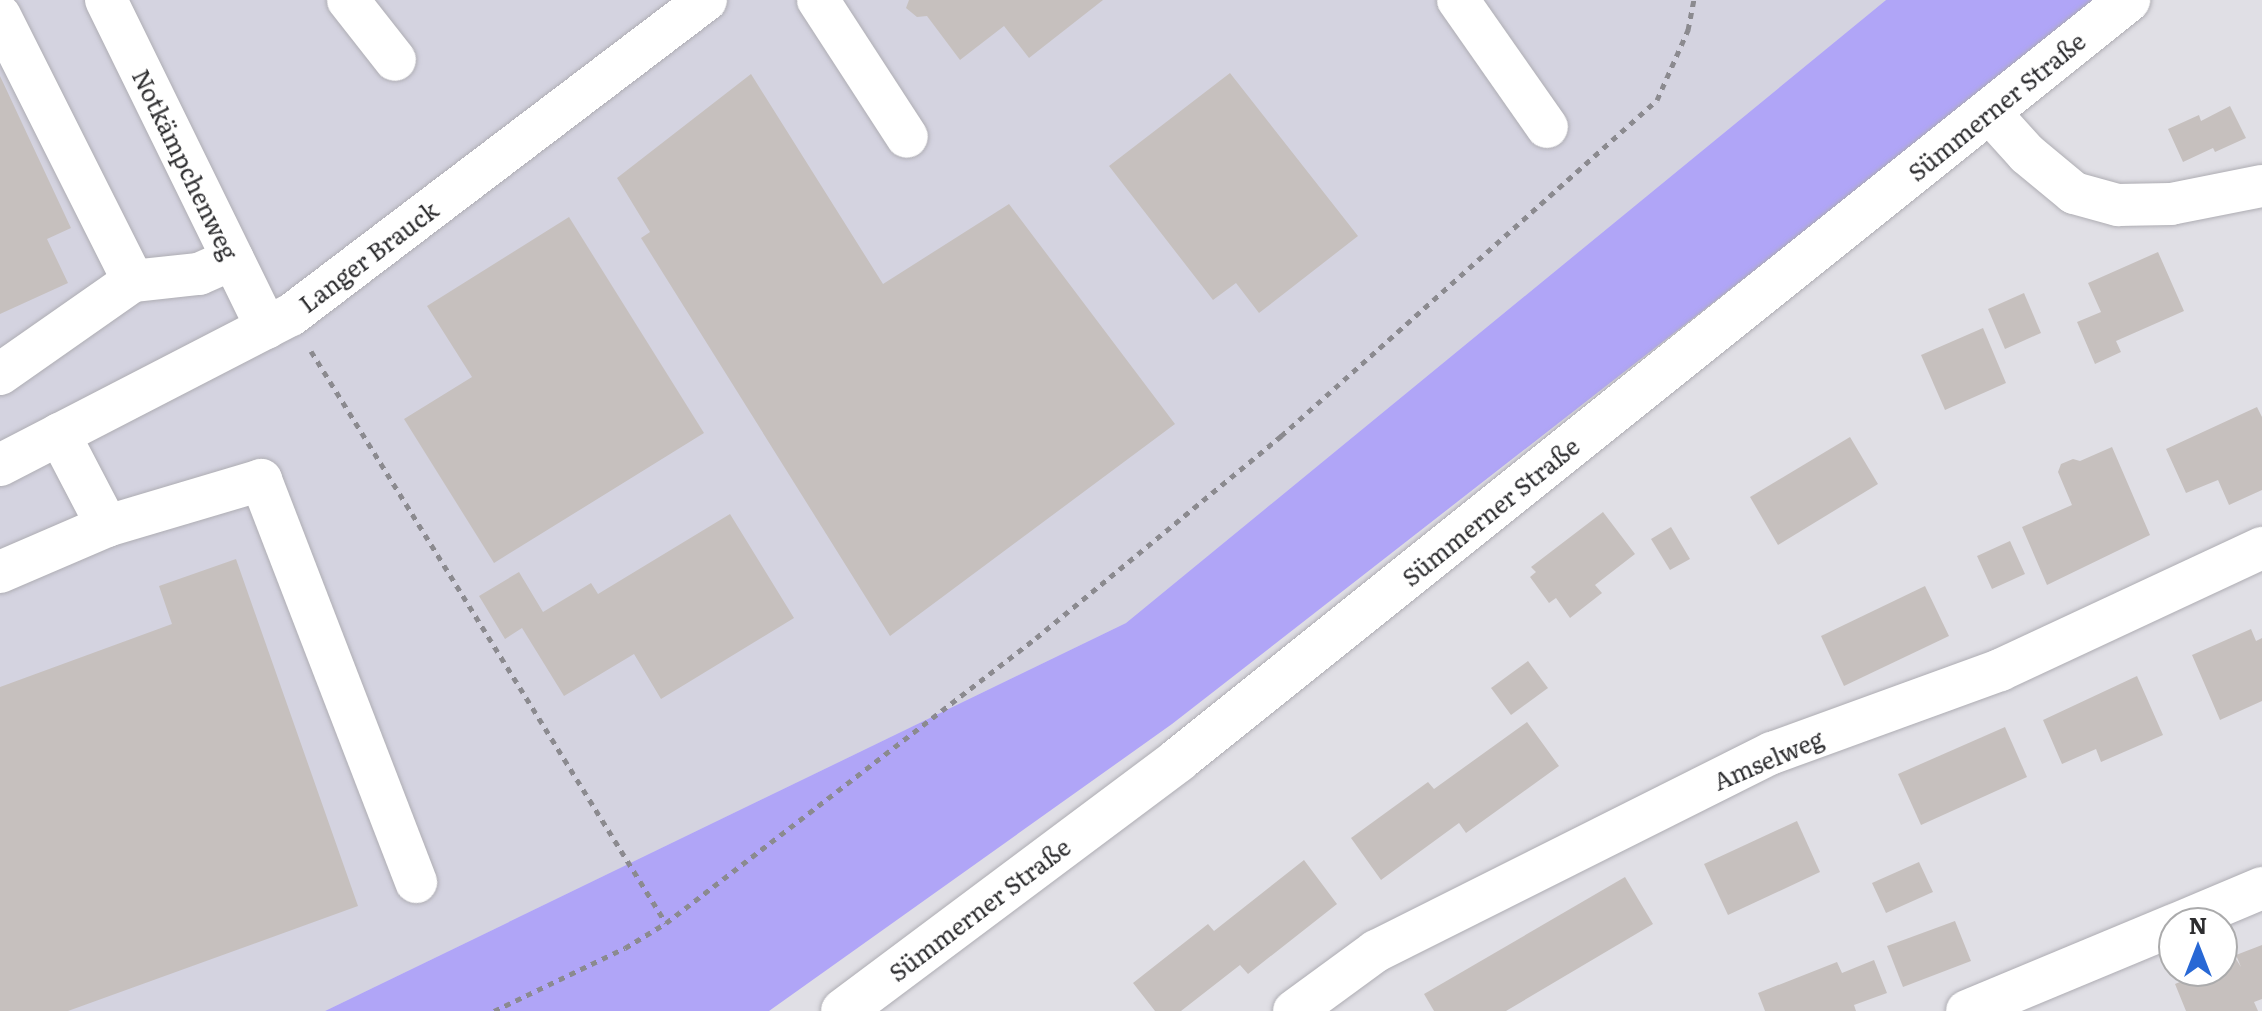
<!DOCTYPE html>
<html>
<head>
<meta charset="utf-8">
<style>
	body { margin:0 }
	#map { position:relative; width:2262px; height:1011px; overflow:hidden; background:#e0dfe5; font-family:Literata,serif }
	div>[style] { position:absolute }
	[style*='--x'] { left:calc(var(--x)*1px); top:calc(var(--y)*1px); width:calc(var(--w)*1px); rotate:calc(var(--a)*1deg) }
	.built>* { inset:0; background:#d4d3e0 }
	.green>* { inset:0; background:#b0a5f7 }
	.building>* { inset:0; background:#c6c0be }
	.path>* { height:5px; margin-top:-2.5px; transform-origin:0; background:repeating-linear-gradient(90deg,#8b8a8f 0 6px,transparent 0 12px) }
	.roads { filter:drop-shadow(0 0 2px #aeadb3) drop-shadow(0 0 2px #aeadb3) }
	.minor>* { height:42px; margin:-21px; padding:0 21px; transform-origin:21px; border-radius:21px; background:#fff }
	.major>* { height:44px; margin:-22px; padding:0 22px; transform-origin:22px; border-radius:22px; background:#fff }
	span { translate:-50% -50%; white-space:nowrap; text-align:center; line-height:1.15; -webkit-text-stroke:6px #fff; paint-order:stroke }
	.street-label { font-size:24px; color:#2e2e30 }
	.north { position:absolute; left:2158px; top:907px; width:80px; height:80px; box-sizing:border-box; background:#fff; border:2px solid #ababac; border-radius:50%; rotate:0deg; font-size:22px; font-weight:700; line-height:32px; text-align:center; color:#2e2e30 }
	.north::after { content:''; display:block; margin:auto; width:28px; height:36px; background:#2868d5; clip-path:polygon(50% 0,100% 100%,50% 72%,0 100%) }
</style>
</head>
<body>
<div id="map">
	<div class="built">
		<i style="clip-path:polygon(0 0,1886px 0,1126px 623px,325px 1011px,0 1011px)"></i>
	</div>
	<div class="green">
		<i style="clip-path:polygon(1886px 0,2096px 0,1981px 94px,1172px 724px,769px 1011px,325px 1011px,1126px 623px)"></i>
	</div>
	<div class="building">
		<i style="clip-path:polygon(909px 0,1103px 0,1029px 58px,1004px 26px,960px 60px,927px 16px,917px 17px,906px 8px)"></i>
		<i style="clip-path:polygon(1230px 73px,1358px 236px,1259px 313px,1236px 283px,1213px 300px,1109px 166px)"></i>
		<i style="clip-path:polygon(751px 74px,883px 284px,1009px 204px,1175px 424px,890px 636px,641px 238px,650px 232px,617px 178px)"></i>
		<i style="clip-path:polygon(0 76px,71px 228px,47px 239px,68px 283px,0 314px)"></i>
		<i style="clip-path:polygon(2230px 106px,2246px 138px,2215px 152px,2213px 148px,2183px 162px,2168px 129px,2199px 115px,2201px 121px)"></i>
		<i style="clip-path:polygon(569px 217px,704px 433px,494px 563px,404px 419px,472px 377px,427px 306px)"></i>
		<i style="clip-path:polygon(2158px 252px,2184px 311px,2116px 341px,2121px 352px,2095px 364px,2077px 322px,2101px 312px,2088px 283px)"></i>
		<i style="clip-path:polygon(2024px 293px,2041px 333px,2005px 349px,1988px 309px)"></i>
		<i style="clip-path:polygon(1983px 328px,2006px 383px,1945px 410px,1921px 355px)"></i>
		<i style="clip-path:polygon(2257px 407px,2262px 417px,2262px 490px,2229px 505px,2218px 480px,2186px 493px,2166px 449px)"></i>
		<i style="clip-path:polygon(1850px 437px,1878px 484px,1778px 545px,1750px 497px)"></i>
		<i style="clip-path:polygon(2112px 447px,2150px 535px,2047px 585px,2022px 527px,2072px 505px,2058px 472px,2061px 464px,2073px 459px,2080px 461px)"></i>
		<i style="clip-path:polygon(1603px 512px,1635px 554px,1595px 585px,1602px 593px,1570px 618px,1556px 598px,1549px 603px,1530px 577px,1536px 572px,1531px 567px)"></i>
		<i style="clip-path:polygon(730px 514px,794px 618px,661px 699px,634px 654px,564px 696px,522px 628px,505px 639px,479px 596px,519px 572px,543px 612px,591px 583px,598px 594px)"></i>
		<i style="clip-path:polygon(1671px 527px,1690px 559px,1670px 570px,1651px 539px)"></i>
		<i style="clip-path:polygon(2010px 541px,2025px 574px,1992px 589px,1977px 556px)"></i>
		<i style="clip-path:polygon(236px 559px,358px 906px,68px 1011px,0 1011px,0 687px,172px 624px,159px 586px)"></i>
		<i style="clip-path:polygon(1925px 586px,1949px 636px,1844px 686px,1821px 636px)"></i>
		<i style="clip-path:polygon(2251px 629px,2256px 641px,2262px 638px,2262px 701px,2220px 720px,2192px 655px)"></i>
		<i style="clip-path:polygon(1528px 661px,1548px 688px,1511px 715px,1491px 688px)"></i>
		<i style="clip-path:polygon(2137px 676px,2163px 735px,2101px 762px,2096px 749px,2062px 764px,2043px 720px)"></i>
		<i style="clip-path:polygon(1527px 722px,1559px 766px,1466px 833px,1459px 823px,1381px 880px,1351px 838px,1428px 782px,1434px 789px)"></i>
		<i style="clip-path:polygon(2005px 727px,2027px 777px,1921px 825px,1898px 774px)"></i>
		<i style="clip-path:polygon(1797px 821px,1820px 872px,1728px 915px,1704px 864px)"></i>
		<i style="clip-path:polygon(1304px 860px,1337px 904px,1248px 974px,1240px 965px,1181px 1011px,1155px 1011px,1133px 983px,1208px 924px,1214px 931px)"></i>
		<i style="clip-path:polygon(1919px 862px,1933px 892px,1886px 913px,1872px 883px)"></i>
		<i style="clip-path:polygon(1625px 877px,1653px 924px,1506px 1011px,1434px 1011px,1424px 994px)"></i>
		<i style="clip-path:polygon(1955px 921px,1971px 961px,1903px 987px,1887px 946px)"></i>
		<i style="clip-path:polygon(2262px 945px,2262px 999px,2254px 1002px,2258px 1011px,2186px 1011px,2175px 984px,2206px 971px,2222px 971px,2222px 964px,2236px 959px,2241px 967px,2236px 955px)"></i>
		<i style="clip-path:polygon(1874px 960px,1887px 993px,1854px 1005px,1856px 1011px,1765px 1011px,1758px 993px,1837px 962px,1842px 973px)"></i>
	</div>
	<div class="path">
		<i style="--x:311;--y:351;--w:673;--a:58.18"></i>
		<i style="--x:494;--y:1011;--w:145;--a:-25.7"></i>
		<i style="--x:625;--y:948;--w:48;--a:-31.4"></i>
		<i style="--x:666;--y:923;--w:467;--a:-37.6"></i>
		<i style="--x:1036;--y:638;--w:318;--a:-39.5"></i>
		<i style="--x:1281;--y:436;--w:504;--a:-41.78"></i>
		<i style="--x:1657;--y:100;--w:77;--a:-66.1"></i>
		<i style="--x:1688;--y:30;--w:31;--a:-79"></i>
	</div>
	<div class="roads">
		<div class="minor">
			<i style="--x:106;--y:0;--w:365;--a:63.9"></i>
			<i style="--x:348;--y:0;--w:76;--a:51.9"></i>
			<i style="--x:818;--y:0;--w:163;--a:57"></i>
			<i style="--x:1458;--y:0;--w:155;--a:55"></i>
			<i style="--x:0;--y:16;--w:297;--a:63.3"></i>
			<i style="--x:133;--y:281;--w:66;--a:-6.1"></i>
			<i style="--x:199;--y:274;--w:37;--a:-24"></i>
			<i style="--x:1989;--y:112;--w:57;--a:47.9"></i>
			<i style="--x:2027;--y:154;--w:61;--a:39.7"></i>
			<i style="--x:2074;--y:193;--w:46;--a:15.3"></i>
			<i style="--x:2118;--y:205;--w:53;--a:-1.1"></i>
			<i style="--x:2171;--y:204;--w:93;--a:-11.2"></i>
			<i style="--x:0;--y:374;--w:162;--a:-35"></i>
			<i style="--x:59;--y:434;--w:104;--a:62.4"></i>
			<i style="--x:0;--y:465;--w:327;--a:-27.3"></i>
			<i style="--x:291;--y:315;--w:521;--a:-37.2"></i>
			<i style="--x:0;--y:572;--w:116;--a:-23.3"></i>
			<i style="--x:107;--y:526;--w:161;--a:-16.6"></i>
			<i style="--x:261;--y:480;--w:431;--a:68.9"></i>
			<i style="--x:2179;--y:923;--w:90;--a:-22.9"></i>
			<i style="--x:1294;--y:1011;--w:102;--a:-36.2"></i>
			<i style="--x:1376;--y:951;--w:443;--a:-26.6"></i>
			<i style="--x:1772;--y:753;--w:243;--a:-20"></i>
			<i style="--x:2000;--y:670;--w:289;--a:-25"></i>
			<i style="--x:1967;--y:1011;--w:224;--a:-22.6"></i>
		</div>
		<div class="major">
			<i style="--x:843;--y:1011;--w:419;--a:-36.8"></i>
			<i style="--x:1178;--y:760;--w:1217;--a:-38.66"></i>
		</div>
	</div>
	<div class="street-label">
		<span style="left:1996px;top:106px;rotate:-39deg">Sümmerner Straße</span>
		<span style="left:186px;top:164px;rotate:64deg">Notkämpchenweg</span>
		<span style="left:368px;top:256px;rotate:-37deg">Langer Brauck</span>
		<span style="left:1490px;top:511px;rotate:-39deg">Sümmerner Straße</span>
		<span style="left:1768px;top:759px;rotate:-23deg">Amselweg</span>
		<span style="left:979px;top:909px;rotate:-37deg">Sümmerner Straße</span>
	</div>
	<div class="north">N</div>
</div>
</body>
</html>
